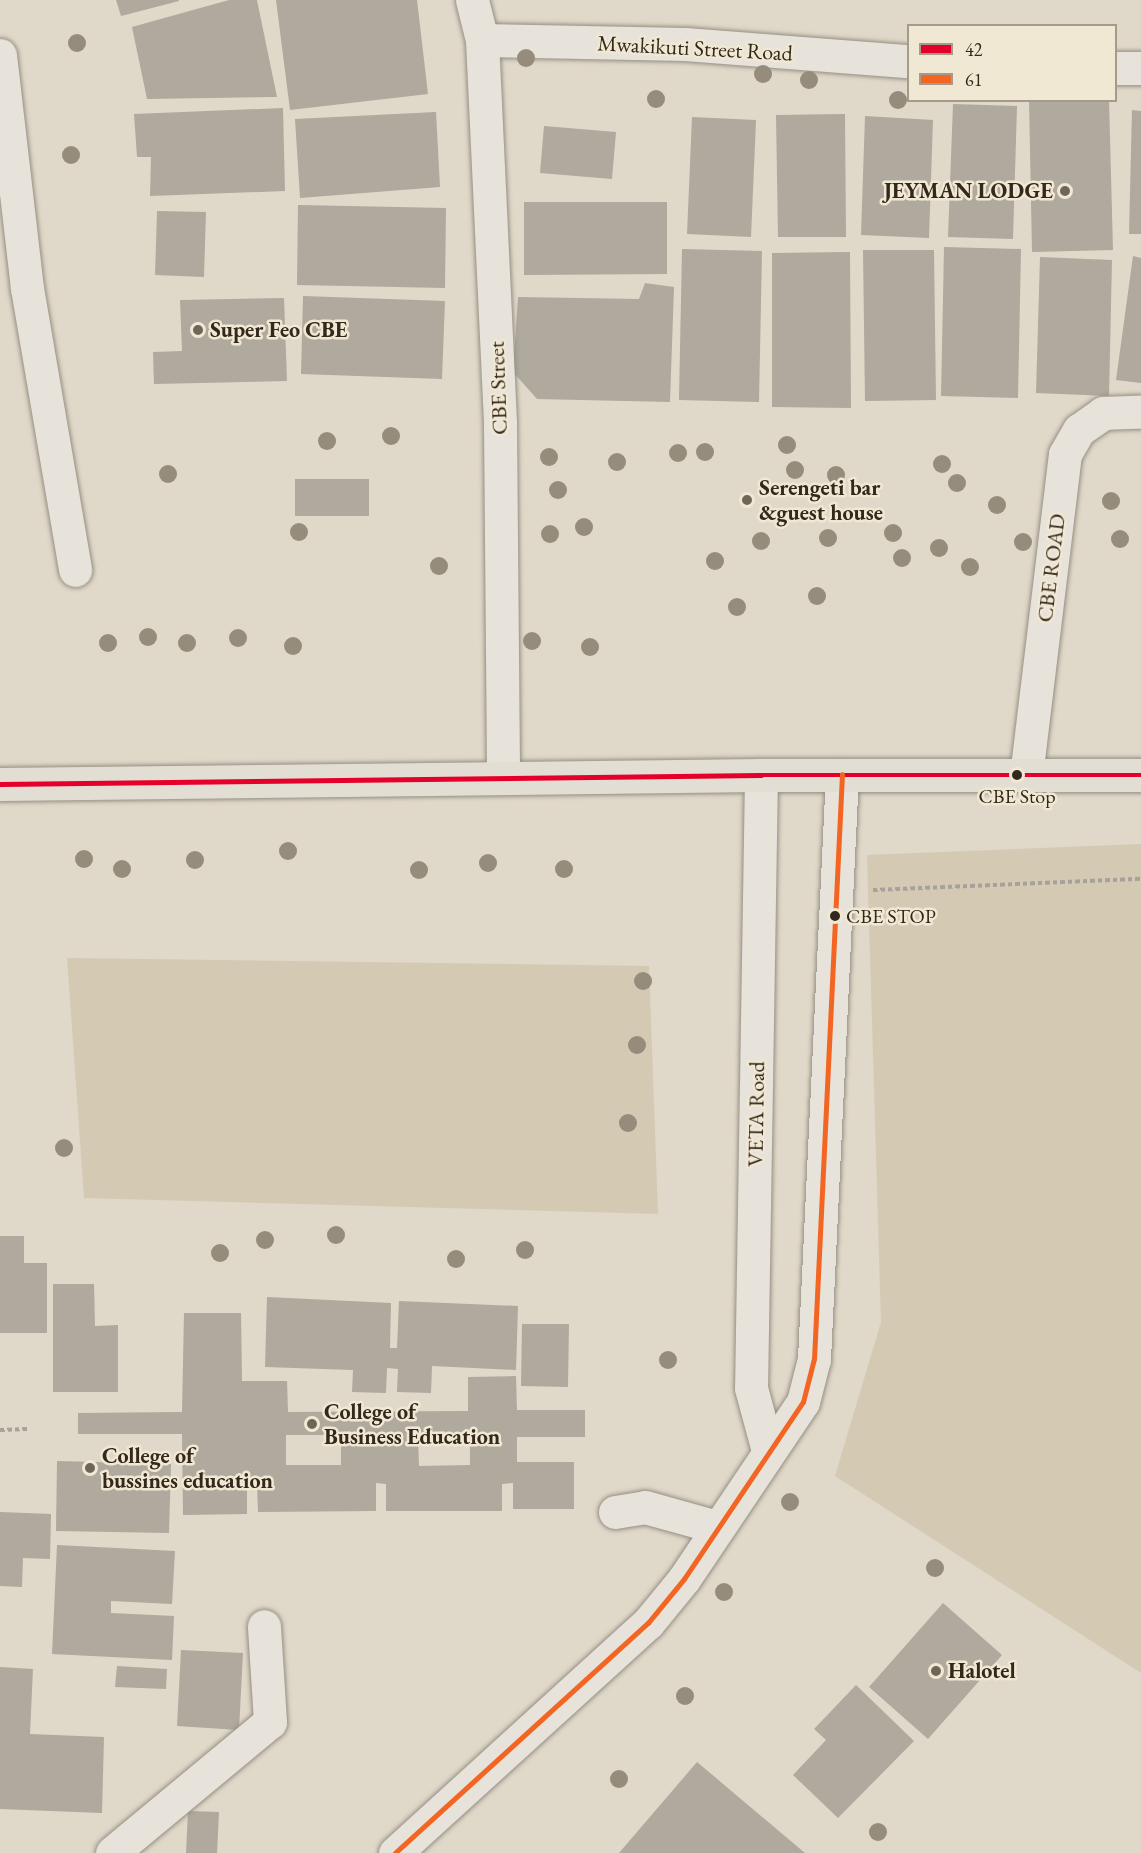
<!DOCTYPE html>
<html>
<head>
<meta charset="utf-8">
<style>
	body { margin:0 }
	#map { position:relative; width:1141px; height:1853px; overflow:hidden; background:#e0d8c8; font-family:"EB Garamond",serif }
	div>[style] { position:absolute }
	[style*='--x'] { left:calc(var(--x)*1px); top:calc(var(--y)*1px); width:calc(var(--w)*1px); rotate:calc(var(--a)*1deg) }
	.green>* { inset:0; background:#d4c9b3 }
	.building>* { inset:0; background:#afa99e }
	.path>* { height:4px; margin-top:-2px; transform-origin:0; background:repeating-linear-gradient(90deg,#a6a29b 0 4.5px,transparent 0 7.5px) }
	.roads { filter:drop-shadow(0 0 2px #958f84) drop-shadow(0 0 2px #958f84) }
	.minor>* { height:33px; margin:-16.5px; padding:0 16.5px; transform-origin:16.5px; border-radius:16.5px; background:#e7e2da }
	.highway>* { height:33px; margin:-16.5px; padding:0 16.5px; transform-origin:16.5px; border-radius:16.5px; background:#e3ded4 }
	.bus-1>* { height:4.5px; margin:-2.25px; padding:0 2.25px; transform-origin:2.25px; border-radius:2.25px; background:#e4002b }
	.bus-2>* { height:4.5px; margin:-2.25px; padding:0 2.25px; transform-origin:2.25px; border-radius:2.25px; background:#f26522 }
	.trees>* { width:18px; height:18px; margin:-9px; border-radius:50%; background:#958c7c }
	.dots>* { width:16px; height:16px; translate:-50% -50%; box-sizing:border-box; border:3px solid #f1e8d4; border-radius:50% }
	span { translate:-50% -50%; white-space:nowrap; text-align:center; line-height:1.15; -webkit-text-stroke:5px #f1e8d4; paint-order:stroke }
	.bus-label { font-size:20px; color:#32281c }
	.left { translate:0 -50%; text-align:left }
	.street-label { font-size:22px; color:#32281c }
	.poi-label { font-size:22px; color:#32281c; font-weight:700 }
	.right { translate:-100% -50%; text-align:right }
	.legend { position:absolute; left:907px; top:24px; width:210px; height:78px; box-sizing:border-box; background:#f1e8d4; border:2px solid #a59b8a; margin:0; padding:8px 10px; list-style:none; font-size:18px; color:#32281c }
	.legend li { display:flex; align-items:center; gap:12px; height:30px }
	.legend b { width:30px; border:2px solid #a59b8a }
</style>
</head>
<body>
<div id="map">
	<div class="green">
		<i style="clip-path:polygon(1141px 844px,1141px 1673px,835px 1476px,881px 1322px,867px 855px)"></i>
		<i style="clip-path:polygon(67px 958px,649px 966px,658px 1214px,84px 1198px)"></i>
	</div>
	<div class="building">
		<i style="clip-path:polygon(116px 0,179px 0,179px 1px,121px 16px)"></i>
		<i style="clip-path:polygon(229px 0,257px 0,277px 97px,147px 99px,132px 27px)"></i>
		<i style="clip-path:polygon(276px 0,417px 0,428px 94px,290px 110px)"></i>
		<i style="clip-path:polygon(1029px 100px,1109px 100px,1113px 250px,1032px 252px)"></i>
		<i style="clip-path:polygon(953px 104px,1017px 106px,1013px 239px,948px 237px)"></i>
		<i style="clip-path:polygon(283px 108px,285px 191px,150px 196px,151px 157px,137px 157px,134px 114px)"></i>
		<i style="clip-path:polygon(1132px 110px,1141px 111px,1141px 234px,1129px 234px)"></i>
		<i style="clip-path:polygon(436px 112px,440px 187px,300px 198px,295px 119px)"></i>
		<i style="clip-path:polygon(845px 114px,846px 237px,778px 237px,776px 115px)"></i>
		<i style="clip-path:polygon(865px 116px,933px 120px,929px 238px,861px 235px)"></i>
		<i style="clip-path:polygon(692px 117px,756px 120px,751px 237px,687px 234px)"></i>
		<i style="clip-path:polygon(544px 126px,616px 132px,612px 179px,540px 173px)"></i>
		<i style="clip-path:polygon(524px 202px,667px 202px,667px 274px,524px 275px)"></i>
		<i style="clip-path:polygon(298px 205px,446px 208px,445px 288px,297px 285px)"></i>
		<i style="clip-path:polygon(157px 211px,206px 212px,204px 277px,155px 275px)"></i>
		<i style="clip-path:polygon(944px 247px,1021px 249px,1018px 398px,941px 396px)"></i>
		<i style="clip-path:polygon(682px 249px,762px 251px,759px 402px,679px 400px)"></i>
		<i style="clip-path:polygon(863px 250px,934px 250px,936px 400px,865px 401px)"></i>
		<i style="clip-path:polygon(850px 252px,851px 408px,772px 407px,772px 253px)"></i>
		<i style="clip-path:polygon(1133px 256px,1141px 258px,1141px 383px,1116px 380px)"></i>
		<i style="clip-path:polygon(1040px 257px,1112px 260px,1109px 396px,1036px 393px)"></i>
		<i style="clip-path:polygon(645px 283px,674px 287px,670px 402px,537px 399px,513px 372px,518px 297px,639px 299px)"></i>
		<i style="clip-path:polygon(303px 296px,445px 301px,442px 379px,301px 374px)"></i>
		<i style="clip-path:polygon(284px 298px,287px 381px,154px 384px,153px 352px,182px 351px,180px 300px)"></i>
		<i style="clip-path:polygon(295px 479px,369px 479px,369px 516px,295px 516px)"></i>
		<i style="clip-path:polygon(0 1236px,24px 1236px,24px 1263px,47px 1263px,47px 1333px,0 1333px)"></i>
		<i style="clip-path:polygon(53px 1284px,94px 1284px,95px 1326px,118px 1325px,118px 1392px,53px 1392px)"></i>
		<i style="clip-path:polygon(267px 1297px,391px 1303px,390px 1348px,397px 1348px,399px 1301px,518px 1306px,516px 1370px,432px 1366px,431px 1393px,397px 1392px,398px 1369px,387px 1368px,386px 1393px,352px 1392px,353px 1370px,265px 1367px)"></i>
		<i style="clip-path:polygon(evenodd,184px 1313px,241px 1313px,242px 1381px,287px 1381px,288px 1412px,468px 1411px,468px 1377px,516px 1376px,517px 1410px,585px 1410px,585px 1437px,517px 1437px,517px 1462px,574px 1462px,574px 1509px,513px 1509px,513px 1483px,502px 1484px,502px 1511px,386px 1511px,386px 1484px,376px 1483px,376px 1511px,258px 1512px,257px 1485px,247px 1485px,247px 1514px,183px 1515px,182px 1434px,78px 1434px,78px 1413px,182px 1412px,184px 1313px,286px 1435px,341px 1435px,341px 1465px,286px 1465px,286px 1435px,184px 1313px,470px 1436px,470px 1465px,419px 1466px,418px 1437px,470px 1436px)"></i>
		<i style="clip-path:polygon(522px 1324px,569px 1324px,568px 1387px,521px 1386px)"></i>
		<i style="clip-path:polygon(57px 1461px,171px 1464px,169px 1533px,56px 1531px)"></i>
		<i style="clip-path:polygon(0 1512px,51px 1514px,50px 1559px,23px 1558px,22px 1587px,0 1586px)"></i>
		<i style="clip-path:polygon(57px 1545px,175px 1551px,172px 1604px,111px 1601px,111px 1613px,174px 1616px,172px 1660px,52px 1654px)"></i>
		<i style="clip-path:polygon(943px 1603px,1002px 1655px,928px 1739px,869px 1687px)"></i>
		<i style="clip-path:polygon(181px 1650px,243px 1653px,239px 1730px,177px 1726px)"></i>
		<i style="clip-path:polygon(117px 1666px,167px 1669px,166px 1689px,115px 1687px)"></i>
		<i style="clip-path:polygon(0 1667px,33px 1669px,30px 1734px,104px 1737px,102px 1813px,0 1809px)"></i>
		<i style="clip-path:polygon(856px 1685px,914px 1741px,838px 1818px,793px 1775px,826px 1740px,814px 1729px)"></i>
		<i style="clip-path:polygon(697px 1762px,805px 1853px,619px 1853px)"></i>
		<i style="clip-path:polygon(188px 1811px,219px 1812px,217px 1853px,186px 1853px)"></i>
	</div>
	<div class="path">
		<i style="--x:873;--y:890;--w:268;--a:-2.4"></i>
		<i style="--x:0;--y:1430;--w:27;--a:-2"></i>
	</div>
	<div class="roads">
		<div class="minor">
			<i style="--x:472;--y:0;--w:41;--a:76"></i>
			<i style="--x:482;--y:40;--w:384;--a:87.3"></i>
			<i style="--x:500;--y:424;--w:354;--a:89.5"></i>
			<i style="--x:482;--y:40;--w:203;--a:1.1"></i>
			<i style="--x:685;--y:44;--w:224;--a:4.4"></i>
			<i style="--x:0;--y:55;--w:235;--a:83.4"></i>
			<i style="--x:27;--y:288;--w:286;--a:80.3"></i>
			<i style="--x:1116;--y:68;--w:25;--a:0"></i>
			<i style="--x:761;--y:775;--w:613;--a:90.93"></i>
			<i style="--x:751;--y:1388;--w:65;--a:74.9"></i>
			<i style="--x:1026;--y:776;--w:324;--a:-83.1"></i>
			<i style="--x:1065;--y:454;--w:28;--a:-60"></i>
			<i style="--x:1079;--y:430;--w:29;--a:-35"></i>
			<i style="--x:1103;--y:413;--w:38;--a:-2"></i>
			<i style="--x:615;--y:1512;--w:30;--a:-9"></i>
			<i style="--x:645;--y:1507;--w:75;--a:15.5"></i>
			<i style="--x:112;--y:1853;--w:205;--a:-39.7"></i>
			<i style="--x:270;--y:1722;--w:96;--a:-93.6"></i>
			<i style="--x:395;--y:1853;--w:342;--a:-42.3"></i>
			<i style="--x:648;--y:1623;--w:57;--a:-50.7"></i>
			<i style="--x:684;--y:1579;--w:213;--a:-56.1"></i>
			<i style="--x:803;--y:1402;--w:44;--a:-75.7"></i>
			<i style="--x:814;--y:1359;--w:585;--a:-87.26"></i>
		</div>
		<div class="highway">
			<i style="--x:0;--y:784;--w:761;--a:-0.68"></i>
			<i style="--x:761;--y:775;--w:380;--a:0"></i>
		</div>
	</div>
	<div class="bus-1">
		<i style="--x:0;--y:784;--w:761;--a:-0.68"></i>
		<i style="--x:761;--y:775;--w:380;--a:0"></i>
	</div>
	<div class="bus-2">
		<i style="--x:395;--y:1853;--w:342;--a:-42.3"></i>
		<i style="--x:648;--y:1623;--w:57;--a:-50.7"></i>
		<i style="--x:684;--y:1579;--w:213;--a:-56.1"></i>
		<i style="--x:803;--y:1402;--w:44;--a:-75.7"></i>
		<i style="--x:814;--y:1359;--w:585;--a:-87.26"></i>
	</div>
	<div class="trees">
		<i style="left:77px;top:43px"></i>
		<i style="left:526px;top:58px"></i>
		<i style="left:763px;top:74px"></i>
		<i style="left:809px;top:80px"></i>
		<i style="left:656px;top:99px"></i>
		<i style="left:898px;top:100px"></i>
		<i style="left:71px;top:155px"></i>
		<i style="left:391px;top:436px"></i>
		<i style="left:327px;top:441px"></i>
		<i style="left:787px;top:445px"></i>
		<i style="left:705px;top:452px"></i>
		<i style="left:678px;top:453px"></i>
		<i style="left:549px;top:457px"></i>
		<i style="left:617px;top:462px"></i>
		<i style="left:942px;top:464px"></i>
		<i style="left:795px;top:470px"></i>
		<i style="left:168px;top:474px"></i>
		<i style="left:836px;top:475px"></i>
		<i style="left:957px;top:483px"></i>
		<i style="left:558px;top:490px"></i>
		<i style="left:1111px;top:501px"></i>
		<i style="left:997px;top:505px"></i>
		<i style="left:584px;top:527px"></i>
		<i style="left:299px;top:532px"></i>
		<i style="left:893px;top:533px"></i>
		<i style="left:550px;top:534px"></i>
		<i style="left:828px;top:538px"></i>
		<i style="left:1120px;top:539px"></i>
		<i style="left:761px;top:541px"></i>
		<i style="left:1023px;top:542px"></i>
		<i style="left:939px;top:548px"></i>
		<i style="left:902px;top:558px"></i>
		<i style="left:715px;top:561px"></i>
		<i style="left:439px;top:566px"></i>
		<i style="left:970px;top:567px"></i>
		<i style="left:817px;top:596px"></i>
		<i style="left:737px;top:607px"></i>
		<i style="left:148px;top:637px"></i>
		<i style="left:238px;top:638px"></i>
		<i style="left:532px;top:641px"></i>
		<i style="left:108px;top:643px"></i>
		<i style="left:187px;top:643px"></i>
		<i style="left:293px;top:646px"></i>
		<i style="left:590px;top:647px"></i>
		<i style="left:288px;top:851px"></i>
		<i style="left:84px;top:859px"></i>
		<i style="left:195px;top:860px"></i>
		<i style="left:488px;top:863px"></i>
		<i style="left:122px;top:869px"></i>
		<i style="left:564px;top:869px"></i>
		<i style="left:419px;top:870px"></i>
		<i style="left:643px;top:981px"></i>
		<i style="left:637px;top:1045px"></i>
		<i style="left:628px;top:1123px"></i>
		<i style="left:64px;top:1148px"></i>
		<i style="left:336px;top:1235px"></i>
		<i style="left:265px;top:1240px"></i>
		<i style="left:525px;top:1250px"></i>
		<i style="left:220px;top:1253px"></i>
		<i style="left:456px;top:1259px"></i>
		<i style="left:668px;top:1360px"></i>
		<i style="left:790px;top:1502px"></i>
		<i style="left:935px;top:1568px"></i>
		<i style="left:724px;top:1592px"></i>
		<i style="left:685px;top:1696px"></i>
		<i style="left:619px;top:1779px"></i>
		<i style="left:878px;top:1832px"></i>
	</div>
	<div class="dots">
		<i style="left:1065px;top:191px;background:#6f6658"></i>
		<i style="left:198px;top:330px;background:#6f6658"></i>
		<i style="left:747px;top:500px;background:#6f6658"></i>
		<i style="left:1017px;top:775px;background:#32281c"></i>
		<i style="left:835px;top:916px;background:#32281c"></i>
		<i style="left:312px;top:1424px;background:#6f6658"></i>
		<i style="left:90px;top:1468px;background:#6f6658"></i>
		<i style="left:936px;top:1671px;background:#6f6658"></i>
	</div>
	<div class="bus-label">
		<span style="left:1017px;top:796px">CBE Stop</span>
		<span class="left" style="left:846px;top:916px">CBE STOP</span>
	</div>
	<div class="street-label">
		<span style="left:695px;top:48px;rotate:3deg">Mwakikuti Street Road</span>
		<span style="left:498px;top:388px;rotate:-92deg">CBE Street</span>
		<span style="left:1051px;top:568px;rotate:-83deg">CBE ROAD</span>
		<span style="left:756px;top:1114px;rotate:-89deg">VETA Road</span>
	</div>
	<div class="poi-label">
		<span class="right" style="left:1053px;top:191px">JEYMAN LODGE</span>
		<span class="left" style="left:210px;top:330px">Super Feo CBE</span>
		<span class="left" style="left:759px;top:500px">Serengeti bar<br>&amp;guest house</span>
		<span class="left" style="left:324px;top:1424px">College of<br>Business Education</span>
		<span class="left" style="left:102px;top:1468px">College of<br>bussines education</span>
		<span class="left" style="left:948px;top:1671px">Halotel</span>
	</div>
	<ul class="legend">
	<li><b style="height:8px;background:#e4002b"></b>42</li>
	<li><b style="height:8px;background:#f26522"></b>61</li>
	</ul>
</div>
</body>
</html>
